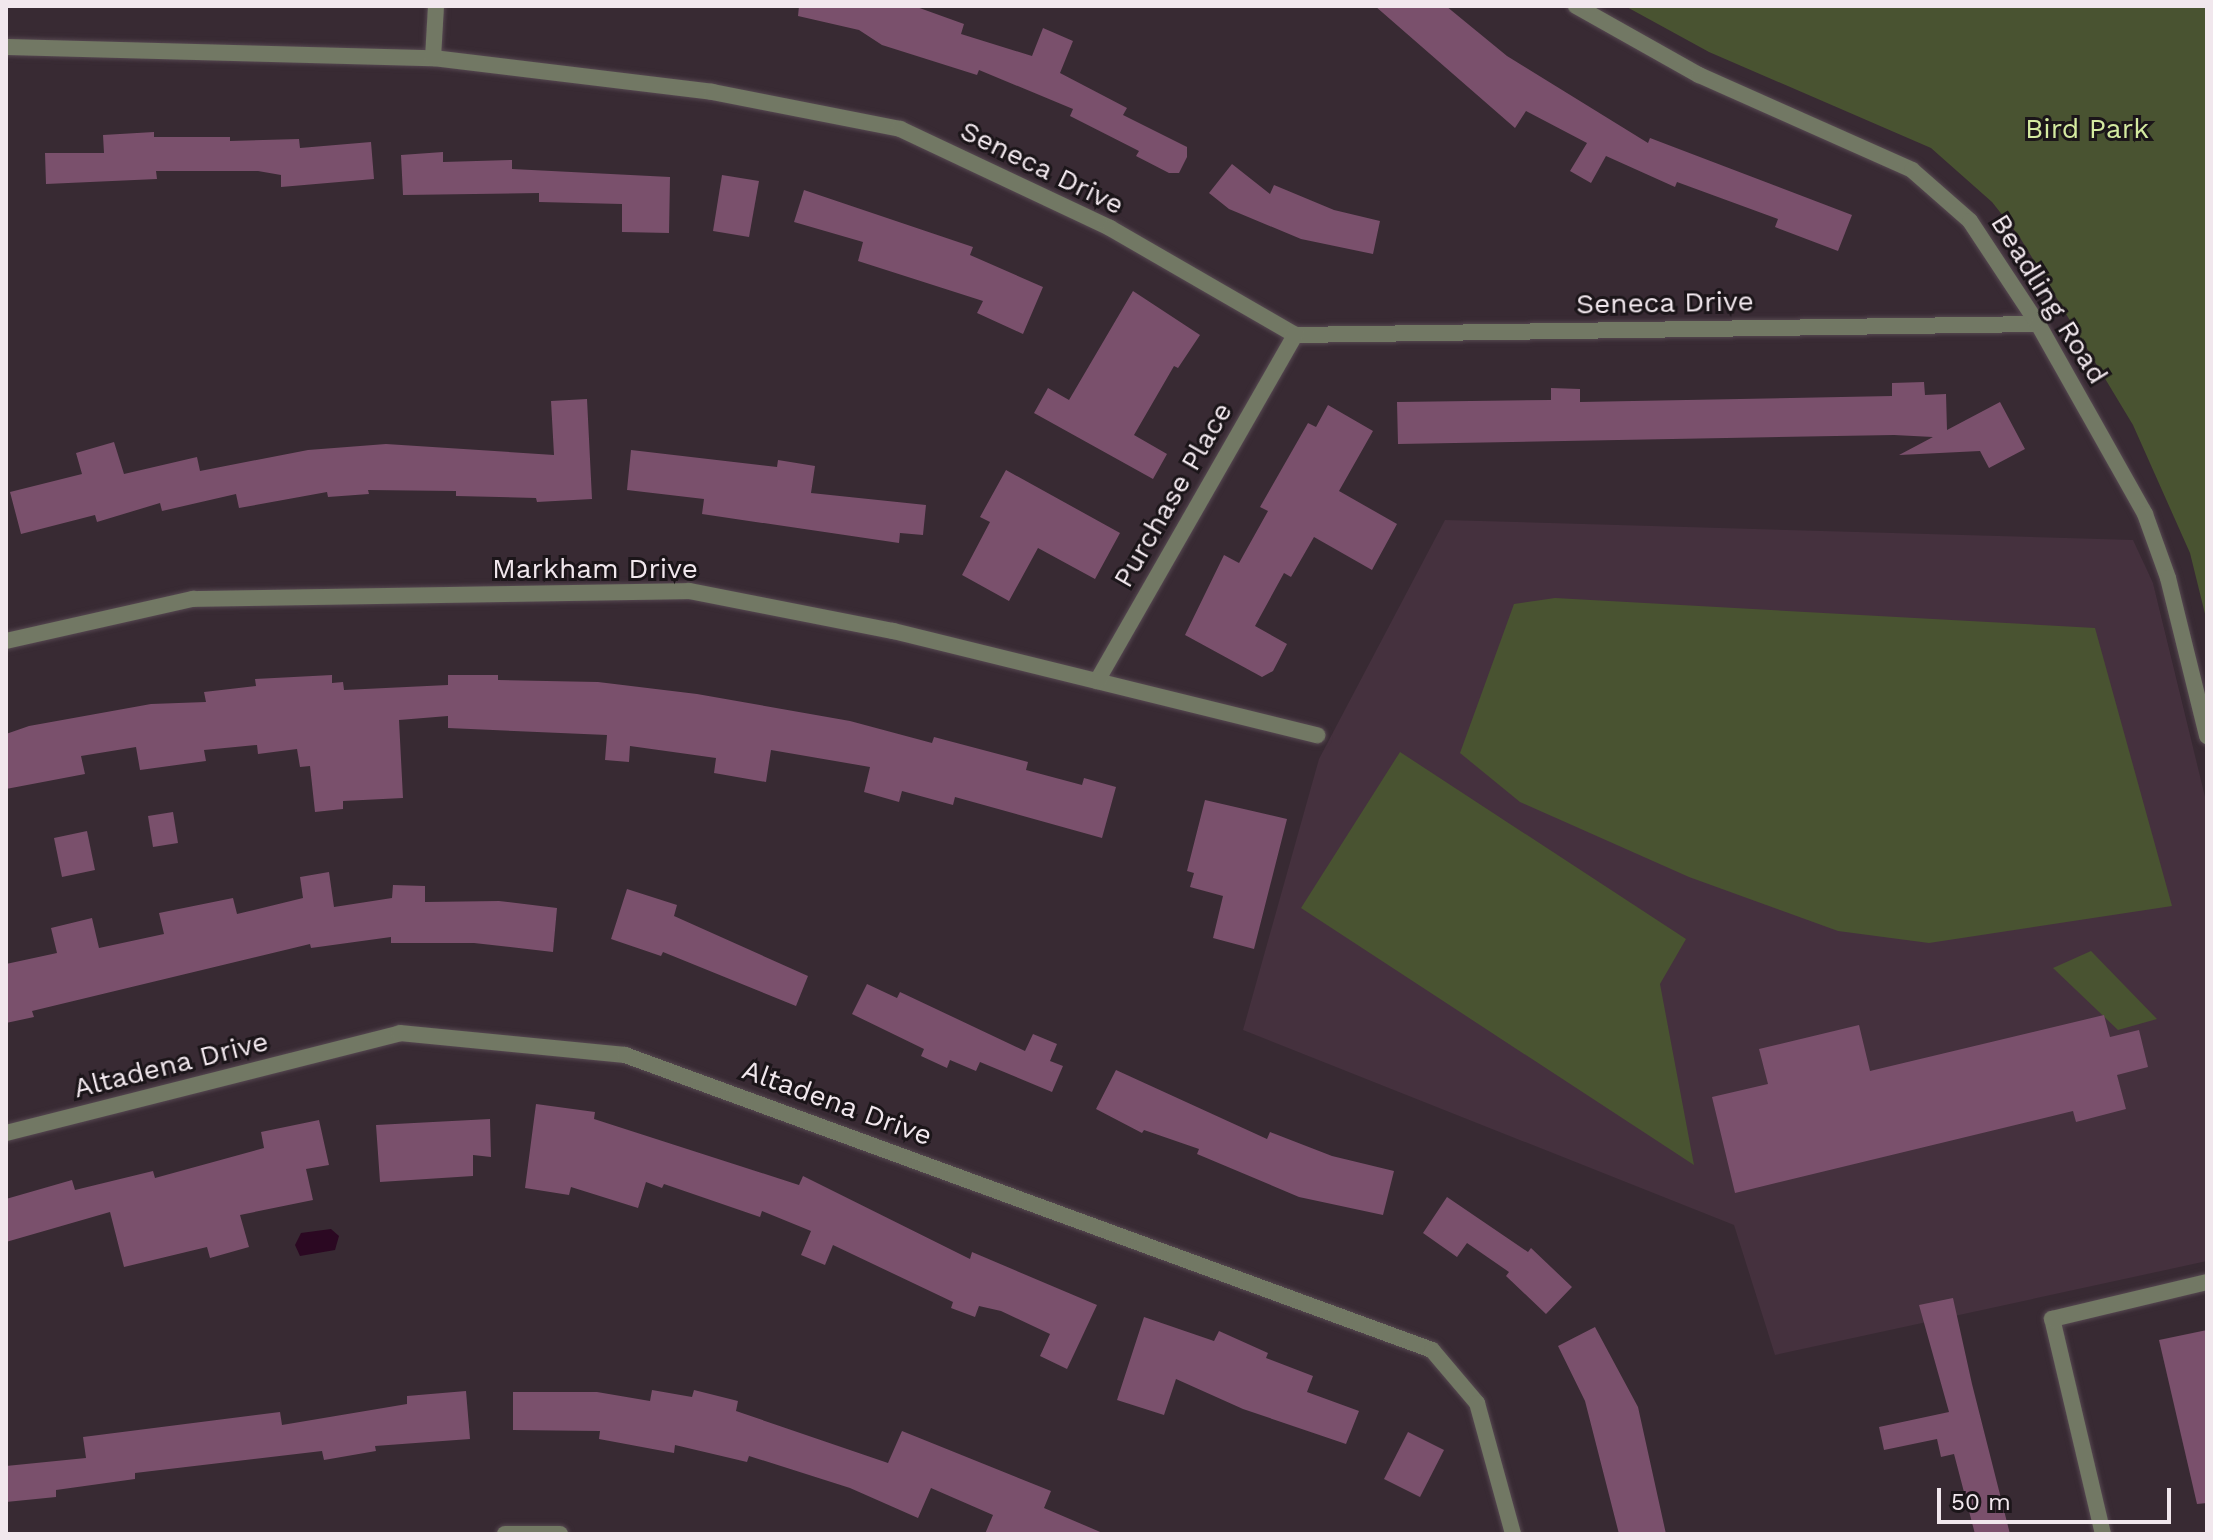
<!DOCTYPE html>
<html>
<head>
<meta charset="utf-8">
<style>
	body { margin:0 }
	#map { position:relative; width:2213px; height:1540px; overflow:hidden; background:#382a33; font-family:"Work Sans",sans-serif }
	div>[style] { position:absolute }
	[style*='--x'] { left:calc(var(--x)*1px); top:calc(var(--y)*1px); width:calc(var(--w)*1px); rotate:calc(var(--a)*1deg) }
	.built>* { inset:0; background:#45313e }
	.green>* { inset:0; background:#495331 }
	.water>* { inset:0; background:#2b0822 }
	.building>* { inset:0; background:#7a506c }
	.roads { filter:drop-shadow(0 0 2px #564851) drop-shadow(0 0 2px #564851) }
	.minor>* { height:16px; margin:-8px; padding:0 8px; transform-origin:8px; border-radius:8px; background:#727864 }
	.tertiary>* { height:16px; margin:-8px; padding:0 8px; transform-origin:8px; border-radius:8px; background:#727864 }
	span { translate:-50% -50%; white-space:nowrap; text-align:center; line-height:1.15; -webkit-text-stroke:6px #1b1519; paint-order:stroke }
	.park-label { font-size:28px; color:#d4eaa0 }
	.street-label { font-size:28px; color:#f1e7ed }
	.frame { position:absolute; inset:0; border:8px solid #f1e7ed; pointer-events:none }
	.scale { position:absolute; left:1937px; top:1488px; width:234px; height:36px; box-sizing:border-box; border:4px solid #f1e7ed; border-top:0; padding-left:10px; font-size:24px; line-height:28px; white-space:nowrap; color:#f1e7ed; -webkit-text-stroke:6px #1b1519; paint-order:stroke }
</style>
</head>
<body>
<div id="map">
	<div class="built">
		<i style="clip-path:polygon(1445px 520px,2133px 540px,2153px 583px,2207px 805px,2207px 1261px,1775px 1355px,1734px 1225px,1243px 1030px,1319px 759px)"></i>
	</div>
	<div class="green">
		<i style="clip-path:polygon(1625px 6px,2207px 6px,2207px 622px,2190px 553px,2133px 425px,2019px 236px,1992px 202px,1931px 148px,1709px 52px)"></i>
		<i style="clip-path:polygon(1555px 598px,2095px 628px,2172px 906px,1929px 943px,1838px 931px,1689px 877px,1520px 802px,1460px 753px,1514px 604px)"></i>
		<i style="clip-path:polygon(1400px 752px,1686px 939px,1660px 984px,1694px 1165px,1301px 908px)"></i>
		<i style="clip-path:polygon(2091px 951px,2157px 1019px,2118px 1030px,2053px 968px)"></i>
	</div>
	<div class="water">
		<i style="clip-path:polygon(331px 1229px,339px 1236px,335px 1250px,300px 1256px,295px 1245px,301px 1233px)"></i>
	</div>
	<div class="building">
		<i style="clip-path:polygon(799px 6px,914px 6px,964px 24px,961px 34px,1032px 56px,1043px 28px,1073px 41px,1060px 73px,1127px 108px,1123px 115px,1187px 147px,1187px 157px,1179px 173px,1169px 173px,1136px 156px,1139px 151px,1070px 116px,1073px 109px,979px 70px,977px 75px,882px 45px,859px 30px,798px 16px)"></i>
		<i style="clip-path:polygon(1375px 6px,1446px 6px,1507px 56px,1648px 143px,1650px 138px,1852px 215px,1838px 251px,1775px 227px,1778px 219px,1677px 182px,1675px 187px,1606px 156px,1591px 183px,1570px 171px,1587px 143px,1526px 111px,1515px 128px)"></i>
		<i style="clip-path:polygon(154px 132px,154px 137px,230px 137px,230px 141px,299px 139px,300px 148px,371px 142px,374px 179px,281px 187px,281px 175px,258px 171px,156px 171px,157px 179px,46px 184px,45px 153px,104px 153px,103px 135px)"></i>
		<i style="clip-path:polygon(443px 152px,443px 162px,512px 160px,512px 169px,670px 177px,669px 233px,622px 232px,622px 204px,539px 202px,539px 193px,403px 195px,401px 155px)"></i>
		<i style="clip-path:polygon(1232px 164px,1270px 194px,1274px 185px,1334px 210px,1380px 221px,1373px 254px,1301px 239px,1229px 209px,1209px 193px)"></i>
		<i style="clip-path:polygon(722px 175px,759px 181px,749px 237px,713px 231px)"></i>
		<i style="clip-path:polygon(804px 190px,973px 247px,970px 255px,1043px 287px,1023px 334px,977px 313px,983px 301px,858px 261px,863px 242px,794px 222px)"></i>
		<i style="clip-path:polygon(1133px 291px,1200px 335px,1178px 368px,1174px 366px,1134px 435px,1167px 454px,1153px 479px,1034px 413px,1048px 388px,1069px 400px)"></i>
		<i style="clip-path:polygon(1924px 382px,1925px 395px,1946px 394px,1947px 430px,2000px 402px,2025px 449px,1989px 468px,1980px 451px,1899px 455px,1933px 437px,1894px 435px,1398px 444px,1397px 402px,1551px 400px,1551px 388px,1580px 389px,1580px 402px,1892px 396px,1892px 383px)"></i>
		<i style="clip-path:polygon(587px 399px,592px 499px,537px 502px,536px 498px,456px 496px,456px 491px,368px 490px,369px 494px,328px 497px,327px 492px,239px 508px,236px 494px,162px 511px,160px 503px,97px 522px,95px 515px,21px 534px,10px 492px,82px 474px,76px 453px,114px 442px,124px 474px,197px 457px,200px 471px,308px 450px,386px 444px,554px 455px,551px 401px)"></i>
		<i style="clip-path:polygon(1328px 405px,1373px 431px,1339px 491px,1397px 524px,1372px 570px,1314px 537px,1291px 577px,1284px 573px,1255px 626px,1287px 644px,1273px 671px,1262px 677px,1185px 635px,1224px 555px,1239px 563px,1268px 511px,1260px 507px,1308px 423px,1316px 427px)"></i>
		<i style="clip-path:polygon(631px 450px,777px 467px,778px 460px,815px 466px,811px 493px,926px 505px,923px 535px,900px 533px,899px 543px,702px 514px,704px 499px,627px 490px)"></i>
		<i style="clip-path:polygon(1006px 470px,1120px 533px,1095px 579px,1038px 548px,1009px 601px,962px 575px,990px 522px,980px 517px)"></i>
		<i style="clip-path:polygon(332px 675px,332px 683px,343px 682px,344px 690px,448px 685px,448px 675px,498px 675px,498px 680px,598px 682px,697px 694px,850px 721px,932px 743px,934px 737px,1028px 762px,1026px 770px,1082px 785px,1084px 778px,1116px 787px,1102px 838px,955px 797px,953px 805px,902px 791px,899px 802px,864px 792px,870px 767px,771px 750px,766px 782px,714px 773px,716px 758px,630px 746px,629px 762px,605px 760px,607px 735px,448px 728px,448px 716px,399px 720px,403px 798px,343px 801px,343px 809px,315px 812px,310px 766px,300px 767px,297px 749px,258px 754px,257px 745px,204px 750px,206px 761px,140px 770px,136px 747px,81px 756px,85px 774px,6px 789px,6px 734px,29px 726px,151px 704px,206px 702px,204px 692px,256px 686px,255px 679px)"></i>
		<i style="clip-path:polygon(1205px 800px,1287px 819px,1254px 949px,1213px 938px,1223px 896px,1190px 887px,1194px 873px,1187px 871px)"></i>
		<i style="clip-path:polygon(173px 812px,178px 843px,153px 847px,148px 816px)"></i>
		<i style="clip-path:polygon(87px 831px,95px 870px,62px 877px,54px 838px)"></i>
		<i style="clip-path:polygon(329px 872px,334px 907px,392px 898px,393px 885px,425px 886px,425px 902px,499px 901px,557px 908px,553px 952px,474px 943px,391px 943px,391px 937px,311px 948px,310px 944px,32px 1011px,34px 1017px,6px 1023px,6px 964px,57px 953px,51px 928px,92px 918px,99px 948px,164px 934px,159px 913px,233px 898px,237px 914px,303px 898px,300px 877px)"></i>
		<i style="clip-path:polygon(627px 889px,677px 905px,674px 916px,808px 976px,796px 1006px,663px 952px,661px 956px,611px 939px)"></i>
		<i style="clip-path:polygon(867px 984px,897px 998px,900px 992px,1025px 1051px,1033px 1034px,1057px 1044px,1050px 1061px,1063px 1066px,1052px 1092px,980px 1062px,976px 1071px,950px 1060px,947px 1068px,921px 1056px,924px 1049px,852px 1014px)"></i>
		<i style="clip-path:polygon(2104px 1015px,2110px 1037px,2139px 1030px,2148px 1067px,2117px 1075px,2126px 1109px,2076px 1122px,2073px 1111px,1735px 1193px,1712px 1097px,1768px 1084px,1759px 1049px,1859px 1025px,1870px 1071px)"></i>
		<i style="clip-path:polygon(1116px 1070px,1267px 1139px,1270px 1132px,1332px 1156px,1394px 1171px,1383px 1215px,1299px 1197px,1197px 1154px,1199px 1149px,1144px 1130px,1142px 1133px,1096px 1109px)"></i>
		<i style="clip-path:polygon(536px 1104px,595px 1112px,594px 1119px,799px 1185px,803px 1176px,970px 1259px,972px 1252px,1097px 1305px,1067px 1369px,1040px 1356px,1050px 1334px,1001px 1311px,979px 1306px,975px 1317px,951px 1308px,953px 1302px,833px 1245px,825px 1265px,801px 1255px,811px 1231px,762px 1211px,760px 1217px,664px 1184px,662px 1188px,646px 1182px,638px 1208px,571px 1187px,569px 1195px,525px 1188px)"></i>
		<i style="clip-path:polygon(490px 1119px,491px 1157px,473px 1155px,473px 1176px,380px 1182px,376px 1125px)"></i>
		<i style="clip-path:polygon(319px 1120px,329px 1165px,306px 1169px,313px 1200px,240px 1215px,249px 1247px,210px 1258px,207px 1247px,124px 1267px,110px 1212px,6px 1242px,6px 1199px,72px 1180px,75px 1190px,153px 1171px,155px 1178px,264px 1148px,261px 1132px)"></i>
		<i style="clip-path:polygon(1447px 1197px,1528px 1252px,1531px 1248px,1572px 1287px,1546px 1314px,1506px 1276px,1509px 1272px,1467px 1243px,1457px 1257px,1423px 1233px)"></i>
		<i style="clip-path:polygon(1953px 1298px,1972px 1384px,2010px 1534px,1975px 1534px,1954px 1454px,1941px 1457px,1937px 1439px,1884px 1450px,1879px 1427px,1949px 1412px,1919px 1305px)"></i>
		<i style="clip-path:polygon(1144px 1317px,1214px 1341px,1219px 1331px,1268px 1353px,1266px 1358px,1313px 1376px,1307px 1392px,1359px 1411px,1346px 1444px,1243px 1409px,1176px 1379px,1164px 1415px,1117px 1400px)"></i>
		<i style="clip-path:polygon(1595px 1327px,1638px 1407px,1666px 1534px,1619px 1534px,1585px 1401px,1558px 1346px)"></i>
		<i style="clip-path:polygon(2207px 1330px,2207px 1503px,2197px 1504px,2159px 1340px)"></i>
		<i style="clip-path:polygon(652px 1390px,692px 1397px,694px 1390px,738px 1401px,736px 1411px,888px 1463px,902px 1431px,1051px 1491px,1044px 1508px,1105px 1534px,985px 1534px,993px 1515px,931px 1488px,918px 1518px,850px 1488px,749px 1456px,747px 1462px,675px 1445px,674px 1453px,599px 1439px,600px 1431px,513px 1430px,513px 1392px,597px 1392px,650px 1401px)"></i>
		<i style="clip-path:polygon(466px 1391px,470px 1439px,375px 1446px,376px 1451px,324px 1460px,322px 1451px,135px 1473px,135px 1479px,56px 1490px,56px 1497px,6px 1502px,6px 1466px,86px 1458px,83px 1437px,280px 1412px,282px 1425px,407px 1404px,407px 1396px)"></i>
		<i style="clip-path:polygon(1408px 1432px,1444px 1450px,1420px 1497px,1384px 1479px)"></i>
	</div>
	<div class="roads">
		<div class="minor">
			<i style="--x:6;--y:47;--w:427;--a:1.5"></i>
			<i style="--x:433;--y:58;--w:281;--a:6.9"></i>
			<i style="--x:712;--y:92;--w:192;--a:11.1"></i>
			<i style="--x:900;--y:129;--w:232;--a:25.2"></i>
			<i style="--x:1110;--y:228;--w:214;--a:30"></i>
			<i style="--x:1295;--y:335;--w:743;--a:-0.85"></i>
			<i style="--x:433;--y:58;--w:52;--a:-86.7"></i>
			<i style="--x:6;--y:641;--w:192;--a:-12.7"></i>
			<i style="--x:193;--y:599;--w:496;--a:-0.9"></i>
			<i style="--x:689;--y:591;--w:208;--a:11.1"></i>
			<i style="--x:893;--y:631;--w:437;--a:13.8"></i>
			<i style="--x:1097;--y:681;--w:399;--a:-60.2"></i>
			<i style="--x:6;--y:1133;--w:406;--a:-14.2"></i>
			<i style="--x:400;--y:1033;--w:226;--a:5.6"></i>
			<i style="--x:625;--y:1055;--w:859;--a:20.08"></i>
			<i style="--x:1432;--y:1350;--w:70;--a:49.7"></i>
			<i style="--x:1477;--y:1403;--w:136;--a:74.6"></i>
			<i style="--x:505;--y:1534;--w:55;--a:0"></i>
			<i style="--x:2103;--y:1534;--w:221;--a:-103.3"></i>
			<i style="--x:2052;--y:1319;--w:159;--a:-13.4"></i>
		</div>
		<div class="tertiary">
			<i style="--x:1576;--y:6;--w:141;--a:29.3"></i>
			<i style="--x:1699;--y:75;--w:233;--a:24"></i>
			<i style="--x:1912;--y:170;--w:77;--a:41.3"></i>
			<i style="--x:1970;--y:221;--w:123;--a:56.6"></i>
			<i style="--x:2038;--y:324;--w:218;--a:60.6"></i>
			<i style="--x:2145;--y:514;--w:68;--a:70.2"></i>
			<i style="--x:2168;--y:578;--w:163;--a:76.1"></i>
		</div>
	</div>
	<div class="park-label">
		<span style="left:2087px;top:129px">Bird Park</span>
	</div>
	<div class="street-label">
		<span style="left:1042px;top:168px;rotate:26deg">Seneca Drive</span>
		<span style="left:2049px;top:299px;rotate:58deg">Beadling Road</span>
		<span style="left:1665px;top:303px;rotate:-1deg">Seneca Drive</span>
		<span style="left:1173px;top:495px;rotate:-60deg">Purchase Place</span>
		<span style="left:595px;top:569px">Markham Drive</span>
		<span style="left:171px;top:1065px;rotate:-14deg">Altadena Drive</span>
		<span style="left:837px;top:1103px;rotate:20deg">Altadena Drive</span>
	</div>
	<div class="frame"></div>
	<div class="scale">50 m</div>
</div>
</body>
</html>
